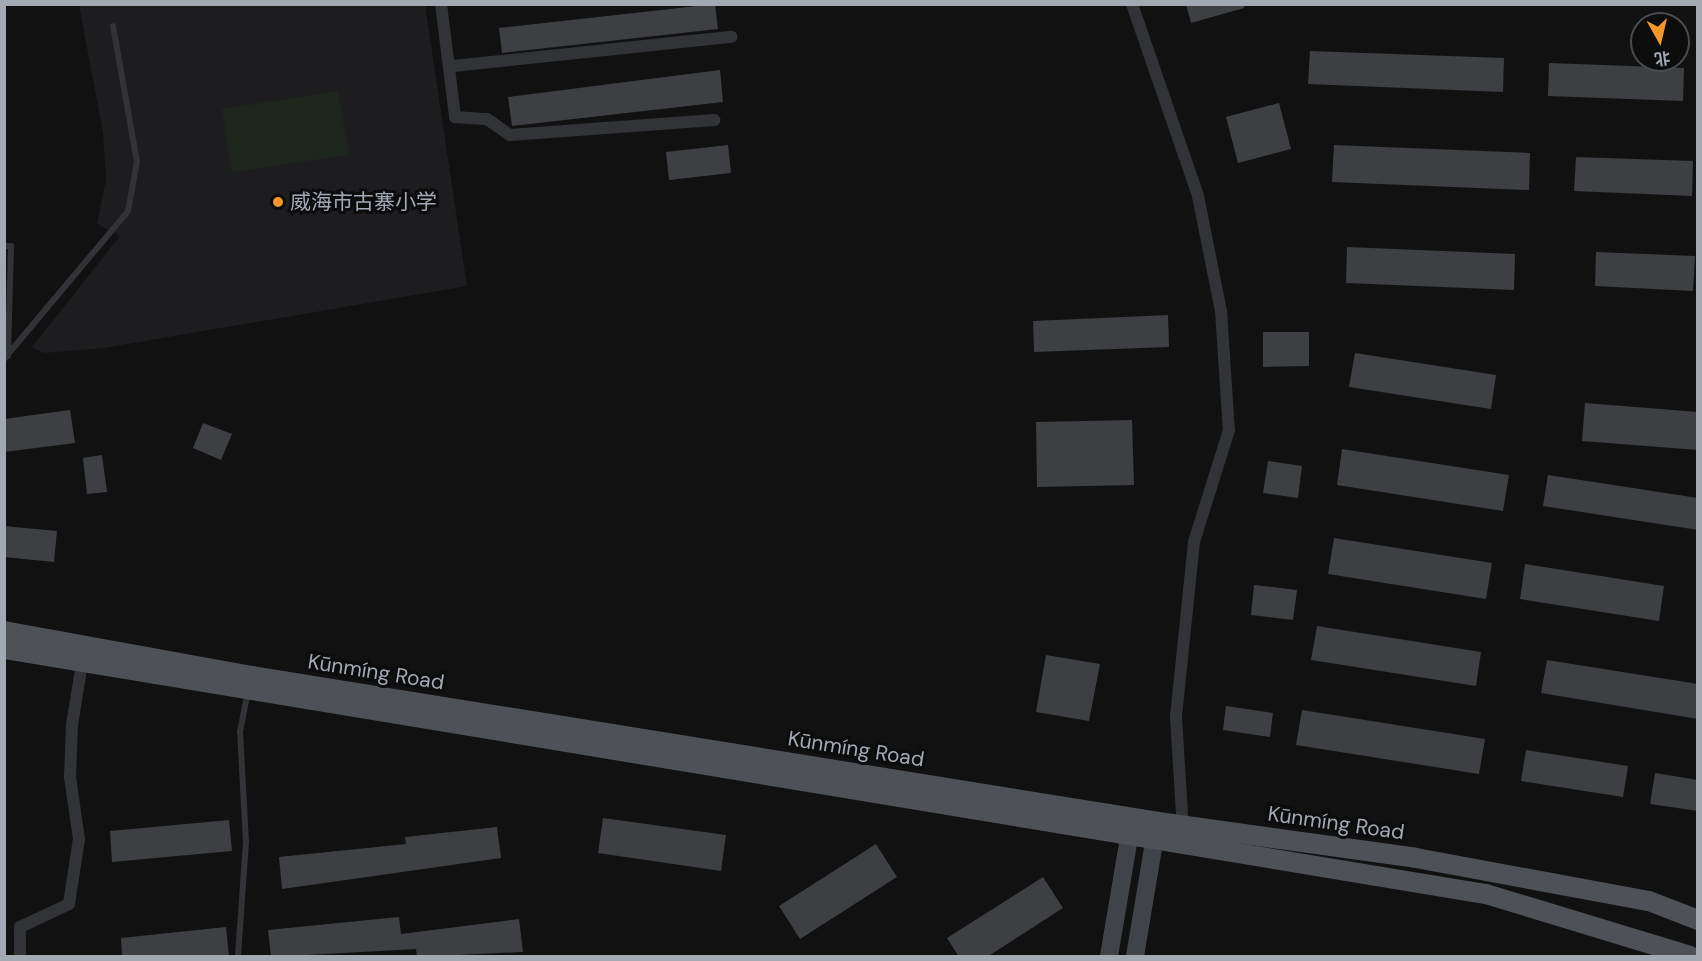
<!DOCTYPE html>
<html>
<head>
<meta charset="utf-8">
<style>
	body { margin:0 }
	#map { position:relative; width:1702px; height:961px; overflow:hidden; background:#111112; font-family:"DM Sans","Noto Sans SC",sans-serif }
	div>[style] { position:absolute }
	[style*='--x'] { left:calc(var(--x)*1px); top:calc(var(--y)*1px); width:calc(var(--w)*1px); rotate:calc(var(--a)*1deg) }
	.built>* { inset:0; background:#1d1d1f }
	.green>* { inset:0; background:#1d251d }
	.building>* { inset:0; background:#3d3f42 }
	.service>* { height:6px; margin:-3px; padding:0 3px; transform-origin:3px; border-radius:3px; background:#323337 }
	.minor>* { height:12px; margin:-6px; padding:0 6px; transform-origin:6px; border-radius:6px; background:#323337 }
	.secondary>* { height:18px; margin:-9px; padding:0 9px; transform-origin:9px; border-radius:9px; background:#404347 }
	.primary>* { height:20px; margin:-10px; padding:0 10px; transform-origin:10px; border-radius:10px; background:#4e5156 }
	.dots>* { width:16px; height:16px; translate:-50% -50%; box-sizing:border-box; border:3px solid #0c0c0d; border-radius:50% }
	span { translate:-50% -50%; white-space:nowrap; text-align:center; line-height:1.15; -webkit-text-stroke:6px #0c0c0d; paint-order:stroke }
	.poi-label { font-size:21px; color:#a2a9b3 }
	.left { translate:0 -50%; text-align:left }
	.street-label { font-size:21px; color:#a2a9b3 }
	.frame { position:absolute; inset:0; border:6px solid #a2a9b3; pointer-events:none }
	.north { position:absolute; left:1630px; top:12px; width:60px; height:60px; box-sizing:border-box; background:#0c0c0d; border:2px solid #484b4f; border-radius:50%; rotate:172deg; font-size:16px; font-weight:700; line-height:24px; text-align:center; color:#a2a9b3 }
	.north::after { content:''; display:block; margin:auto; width:21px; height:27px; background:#f39728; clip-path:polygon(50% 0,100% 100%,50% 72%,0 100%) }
</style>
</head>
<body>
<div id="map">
	<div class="built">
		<i style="clip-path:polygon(79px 5px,425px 5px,467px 286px,104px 348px,44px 353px,32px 347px,120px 236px,97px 224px,106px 179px,103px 133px)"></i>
	</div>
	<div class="green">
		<i style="clip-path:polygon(338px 91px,349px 155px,232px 172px,222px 109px)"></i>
	</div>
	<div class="building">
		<i style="clip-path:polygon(715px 4px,718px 29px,502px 53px,499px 28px)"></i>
		<i style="clip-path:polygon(1186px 4px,1244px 4px,1244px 8px,1191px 23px)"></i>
		<i style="clip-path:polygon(1310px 51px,1504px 58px,1503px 92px,1308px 84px)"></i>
		<i style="clip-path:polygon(1549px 63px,1684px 68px,1683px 101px,1548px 96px)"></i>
		<i style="clip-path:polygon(720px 70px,723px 102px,512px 126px,508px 97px)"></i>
		<i style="clip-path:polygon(1279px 103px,1291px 149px,1238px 163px,1226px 117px)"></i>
		<i style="clip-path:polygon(728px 145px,731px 173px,669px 180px,666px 152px)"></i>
		<i style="clip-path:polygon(1334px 145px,1530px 153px,1529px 190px,1332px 182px)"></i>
		<i style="clip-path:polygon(1576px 157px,1693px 161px,1692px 196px,1574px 191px)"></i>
		<i style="clip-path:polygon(1347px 247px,1515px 254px,1514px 290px,1346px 283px)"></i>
		<i style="clip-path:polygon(1596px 252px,1695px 256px,1693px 291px,1595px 286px)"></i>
		<i style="clip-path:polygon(1168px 315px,1169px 347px,1034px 352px,1033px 321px)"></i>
		<i style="clip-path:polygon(1263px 332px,1309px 332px,1309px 366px,1263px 367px)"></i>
		<i style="clip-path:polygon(1355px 353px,1496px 375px,1491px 409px,1349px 387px)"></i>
		<i style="clip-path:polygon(1585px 403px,1698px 412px,1698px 450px,1582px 441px)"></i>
		<i style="clip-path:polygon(70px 410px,75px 443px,4px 452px,4px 419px)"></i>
		<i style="clip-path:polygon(1132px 420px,1134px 485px,1037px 487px,1036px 422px)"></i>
		<i style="clip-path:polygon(203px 423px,232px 434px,221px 460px,193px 448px)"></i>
		<i style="clip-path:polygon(1342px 449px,1509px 475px,1503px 511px,1337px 485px)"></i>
		<i style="clip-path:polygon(102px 455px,107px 492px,87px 494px,83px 458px)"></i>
		<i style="clip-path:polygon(1268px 461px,1302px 466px,1298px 498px,1263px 493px)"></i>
		<i style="clip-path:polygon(1548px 475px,1698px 498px,1698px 530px,1543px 506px)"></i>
		<i style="clip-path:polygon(4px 526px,57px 531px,54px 562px,4px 557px)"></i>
		<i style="clip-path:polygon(1334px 538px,1492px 563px,1486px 599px,1328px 574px)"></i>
		<i style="clip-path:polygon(1525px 564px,1664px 586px,1659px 621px,1520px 599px)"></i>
		<i style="clip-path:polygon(1254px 585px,1297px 590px,1293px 620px,1251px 615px)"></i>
		<i style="clip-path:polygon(1317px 626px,1481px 652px,1476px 686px,1311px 660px)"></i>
		<i style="clip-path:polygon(1046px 655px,1100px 664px,1089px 721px,1036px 712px)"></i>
		<i style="clip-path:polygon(1547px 660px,1698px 684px,1698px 719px,1541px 693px)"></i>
		<i style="clip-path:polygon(1226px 706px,1273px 713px,1270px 737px,1223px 730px)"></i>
		<i style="clip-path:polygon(1302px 710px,1485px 739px,1479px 774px,1296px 745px)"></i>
		<i style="clip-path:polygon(1526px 750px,1628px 766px,1623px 797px,1521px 781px)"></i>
		<i style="clip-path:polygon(1655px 773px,1698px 780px,1698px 811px,1650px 804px)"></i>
		<i style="clip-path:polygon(603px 818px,726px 835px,721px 871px,598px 853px)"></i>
		<i style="clip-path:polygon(229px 820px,232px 851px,112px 862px,110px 831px)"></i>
		<i style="clip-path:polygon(497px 827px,501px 858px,282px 889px,279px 857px,406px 844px,405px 837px)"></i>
		<i style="clip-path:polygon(876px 844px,897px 877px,800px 939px,779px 906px)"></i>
		<i style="clip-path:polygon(1043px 877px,1063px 908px,987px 957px,959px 957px,947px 938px)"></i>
		<i style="clip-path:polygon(399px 917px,401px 934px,519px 919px,523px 952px,417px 957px,416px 949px,271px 957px,268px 930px)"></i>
		<i style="clip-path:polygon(226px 927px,229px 957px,122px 957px,121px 938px)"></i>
	</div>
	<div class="service">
		<i style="--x:4;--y:246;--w:7;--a:0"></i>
		<i style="--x:11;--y:246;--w:110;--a:91.6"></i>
		<i style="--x:4;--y:359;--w:193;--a:-50"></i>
		<i style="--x:128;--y:211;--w:50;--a:-79.6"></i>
		<i style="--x:137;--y:162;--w:138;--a:-100"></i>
		<i style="--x:238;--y:956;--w:114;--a:-86"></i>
		<i style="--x:246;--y:842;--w:110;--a:-93.1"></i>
		<i style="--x:240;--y:732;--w:42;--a:-79"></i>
	</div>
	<div class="minor">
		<i style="--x:441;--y:4;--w:114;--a:82.9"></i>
		<i style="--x:455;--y:117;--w:32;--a:4"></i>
		<i style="--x:487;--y:119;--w:28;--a:35"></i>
		<i style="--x:510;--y:135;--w:205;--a:-4.2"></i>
		<i style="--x:1132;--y:4;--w:203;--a:71"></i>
		<i style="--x:1198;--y:196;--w:117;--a:78.7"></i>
		<i style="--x:1221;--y:311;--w:119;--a:86.2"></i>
		<i style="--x:1229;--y:430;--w:117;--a:107.4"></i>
		<i style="--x:1194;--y:542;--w:176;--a:95.9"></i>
		<i style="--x:1176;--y:717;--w:113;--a:86.5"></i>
		<i style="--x:453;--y:66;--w:280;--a:-6"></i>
		<i style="--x:20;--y:956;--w:29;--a:-90"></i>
		<i style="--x:20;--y:927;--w:54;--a:-25.1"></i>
		<i style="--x:69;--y:904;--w:66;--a:-81.3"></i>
		<i style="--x:79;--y:839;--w:63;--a:-98.3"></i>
		<i style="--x:70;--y:777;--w:52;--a:-87.8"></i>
		<i style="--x:72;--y:725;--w:69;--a:-80.8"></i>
	</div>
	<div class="secondary">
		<i style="--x:1109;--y:956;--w:138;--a:-80.4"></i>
		<i style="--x:1135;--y:956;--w:133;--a:-80.5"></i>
	</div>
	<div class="primary">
		<i style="--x:4;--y:631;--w:252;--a:10.3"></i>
		<i style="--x:252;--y:676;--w:918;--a:9.15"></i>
		<i style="--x:1158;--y:822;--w:260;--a:7.9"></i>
		<i style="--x:1416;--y:858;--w:237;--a:10.5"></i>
		<i style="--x:1649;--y:901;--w:53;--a:21.2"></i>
		<i style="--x:4;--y:649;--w:1502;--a:9.39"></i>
		<i style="--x:1486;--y:894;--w:213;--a:16.9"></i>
	</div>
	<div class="dots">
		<i style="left:278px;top:202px;background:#f39728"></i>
	</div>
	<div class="poi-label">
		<span class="left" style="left:290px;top:202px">威海市古寨小学</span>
	</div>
	<div class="street-label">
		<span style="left:376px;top:672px;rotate:9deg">Kūnmíng Road</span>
		<span style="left:856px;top:749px;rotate:9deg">Kūnmíng Road</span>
		<span style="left:1336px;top:823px;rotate:8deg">Kūnmíng Road</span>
	</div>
	<div class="frame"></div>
	<div class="north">北</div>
</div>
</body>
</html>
